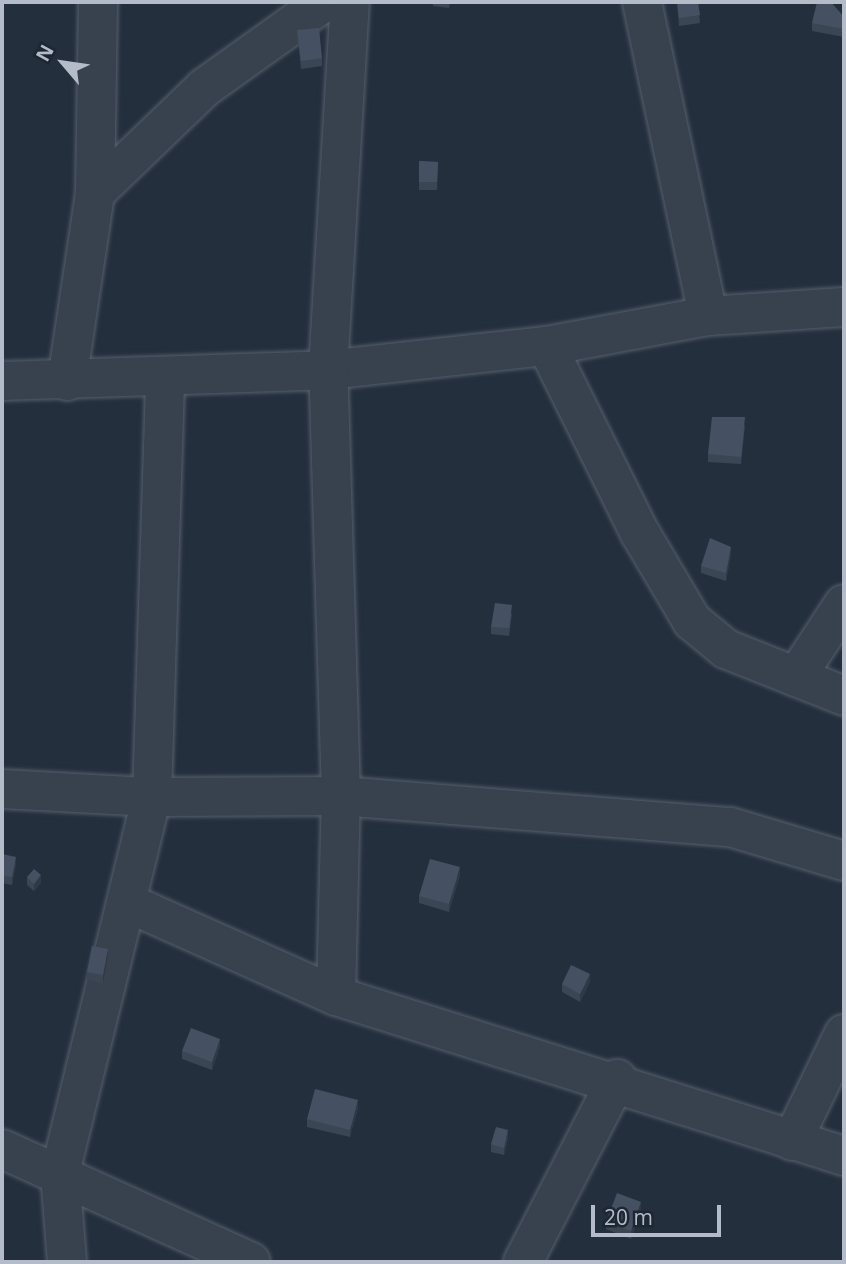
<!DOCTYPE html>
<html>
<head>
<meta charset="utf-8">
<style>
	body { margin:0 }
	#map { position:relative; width:846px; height:1264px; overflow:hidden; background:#242f3e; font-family:"Open Sans",sans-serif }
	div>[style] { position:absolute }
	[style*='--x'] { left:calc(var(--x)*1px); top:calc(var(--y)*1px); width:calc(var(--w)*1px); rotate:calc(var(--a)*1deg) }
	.roads { filter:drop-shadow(0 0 2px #565f6c) drop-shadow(0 0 2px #565f6c) }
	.minor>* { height:38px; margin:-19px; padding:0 19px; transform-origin:19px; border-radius:19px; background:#38414e }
	.wall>* { inset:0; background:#3b4654 }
	.shaded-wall>* { inset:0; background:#303945 }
	.building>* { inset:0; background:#455162 }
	span { translate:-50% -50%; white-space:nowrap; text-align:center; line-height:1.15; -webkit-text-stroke:7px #1d2633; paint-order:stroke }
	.frame { position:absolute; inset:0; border:4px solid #b4bcc9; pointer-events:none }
	.north { position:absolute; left:28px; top:28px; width:70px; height:70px; -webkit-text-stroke:5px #1d2633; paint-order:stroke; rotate:299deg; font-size:19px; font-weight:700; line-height:28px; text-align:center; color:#b4bcc9 }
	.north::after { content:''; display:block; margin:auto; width:24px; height:32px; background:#b4bcc9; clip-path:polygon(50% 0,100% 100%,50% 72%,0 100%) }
	.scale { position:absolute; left:591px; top:1205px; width:130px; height:32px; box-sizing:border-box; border:4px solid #b4bcc9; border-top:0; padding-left:9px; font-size:21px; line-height:24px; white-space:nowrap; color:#b4bcc9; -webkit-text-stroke:5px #1d2633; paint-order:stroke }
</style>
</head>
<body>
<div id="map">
	<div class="roads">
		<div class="minor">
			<i style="--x:642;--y:2;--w:321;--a:78.1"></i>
			<i style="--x:95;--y:193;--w:151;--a:-43.9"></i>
			<i style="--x:204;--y:88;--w:148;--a:-35.6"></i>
			<i style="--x:547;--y:346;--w:209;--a:63.6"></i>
			<i style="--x:640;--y:533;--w:102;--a:59.4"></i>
			<i style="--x:692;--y:621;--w:44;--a:39.5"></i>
			<i style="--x:726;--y:649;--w:127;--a:21.7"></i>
			<i style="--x:2;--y:381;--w:326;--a:-1.9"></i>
			<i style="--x:328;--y:370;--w:220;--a:-6.3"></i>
			<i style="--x:547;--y:346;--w:164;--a:-10.6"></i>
			<i style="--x:708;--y:316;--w:136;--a:-3.8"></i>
			<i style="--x:67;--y:381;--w:190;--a:-81.5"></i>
			<i style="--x:95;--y:193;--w:191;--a:-89.1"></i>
			<i style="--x:796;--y:677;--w:87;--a:-56.7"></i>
			<i style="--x:2;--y:789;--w:150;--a:3.1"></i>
			<i style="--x:152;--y:797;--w:189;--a:-0.3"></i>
			<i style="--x:341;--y:796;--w:390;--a:4.6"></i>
			<i style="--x:730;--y:827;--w:119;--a:16.6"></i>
			<i style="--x:128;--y:903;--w:228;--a:24.1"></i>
			<i style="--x:336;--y:996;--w:533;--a:17.48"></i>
			<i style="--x:336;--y:996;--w:200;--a:-88.6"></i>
			<i style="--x:341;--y:796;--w:426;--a:-91.7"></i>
			<i style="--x:328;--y:370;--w:369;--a:-86.6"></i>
			<i style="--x:792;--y:1141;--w:119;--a:-64.1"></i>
			<i style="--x:2;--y:1149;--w:273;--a:24.4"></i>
			<i style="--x:67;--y:1262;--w:89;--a:-94.5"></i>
			<i style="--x:60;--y:1173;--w:387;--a:-76.3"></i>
			<i style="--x:152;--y:797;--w:421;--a:-88.2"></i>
			<i style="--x:523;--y:1262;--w:206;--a:-62.8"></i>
		</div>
	</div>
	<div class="wall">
		<i style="clip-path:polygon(433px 2px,450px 2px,449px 8px,433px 6px)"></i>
		<i style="clip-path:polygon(677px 2px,698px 2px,700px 23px,679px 26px)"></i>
		<i style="clip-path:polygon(844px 17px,844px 37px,812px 31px,812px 23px)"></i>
		<i style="clip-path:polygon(297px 30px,322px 58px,322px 66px,301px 69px)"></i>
		<i style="clip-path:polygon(419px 161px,438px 162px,437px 190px,419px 190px)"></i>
		<i style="clip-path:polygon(745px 425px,741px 464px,708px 462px,708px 454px)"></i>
		<i style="clip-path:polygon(731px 555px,726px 581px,701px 573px,701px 566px)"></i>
		<i style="clip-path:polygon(512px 613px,509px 636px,491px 634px,491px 627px)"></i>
		<i style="clip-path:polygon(2px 854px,16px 864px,12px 885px,2px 883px)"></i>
		<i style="clip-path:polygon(460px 875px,449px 912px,419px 903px,419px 896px)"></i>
		<i style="clip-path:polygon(27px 877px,41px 883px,34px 891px,27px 885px)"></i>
		<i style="clip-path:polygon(108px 957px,103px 983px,87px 980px,87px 972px)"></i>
		<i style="clip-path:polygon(590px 982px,580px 1002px,562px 992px,562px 984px)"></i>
		<i style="clip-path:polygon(220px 1046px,212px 1070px,182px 1059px,182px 1051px)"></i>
		<i style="clip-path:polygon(358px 1108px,350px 1137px,307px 1127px,307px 1119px)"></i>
		<i style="clip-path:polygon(508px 1138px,504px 1155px,491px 1152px,491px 1144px)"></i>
		<i style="clip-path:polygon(641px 1210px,631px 1239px,606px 1229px,606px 1222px)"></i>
	</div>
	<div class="shaded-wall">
		<i style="clip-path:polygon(731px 547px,731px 555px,726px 581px,726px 573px)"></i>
		<i style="clip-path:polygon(16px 857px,16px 864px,12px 885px,12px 877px)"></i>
		<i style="clip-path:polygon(460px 867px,460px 875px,449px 912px,449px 904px)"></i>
		<i style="clip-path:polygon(41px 875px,41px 883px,34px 891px,34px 884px)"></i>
		<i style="clip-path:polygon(108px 949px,108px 957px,103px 983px,103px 975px)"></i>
		<i style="clip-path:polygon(590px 974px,590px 982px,580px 1002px,580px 994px)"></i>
		<i style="clip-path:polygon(220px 1039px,220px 1046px,212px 1070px,212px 1062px)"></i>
		<i style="clip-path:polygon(358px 1100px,358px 1108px,350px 1137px,350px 1130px)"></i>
		<i style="clip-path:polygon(508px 1130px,508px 1138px,504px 1155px,504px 1148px)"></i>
		<i style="clip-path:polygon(641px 1202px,641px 1210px,631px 1239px,631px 1231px)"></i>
	</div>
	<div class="building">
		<i style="clip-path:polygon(677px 2px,698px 2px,700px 15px,679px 18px)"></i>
		<i style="clip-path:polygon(817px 2px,831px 2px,844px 17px,844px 29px,812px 23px)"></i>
		<i style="clip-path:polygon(319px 28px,322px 58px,301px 61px,297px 30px)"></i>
		<i style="clip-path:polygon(419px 161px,438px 162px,437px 182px,419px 182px)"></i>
		<i style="clip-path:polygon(712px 417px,745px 417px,741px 457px,708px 454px)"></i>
		<i style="clip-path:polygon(710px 538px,731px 547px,726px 573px,701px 566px)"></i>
		<i style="clip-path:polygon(495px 603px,512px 605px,509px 628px,491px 627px)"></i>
		<i style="clip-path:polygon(2px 854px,16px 857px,12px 877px,2px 875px)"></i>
		<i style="clip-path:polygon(430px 859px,460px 867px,449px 904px,419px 896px)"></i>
		<i style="clip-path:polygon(34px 869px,41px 875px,34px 884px,27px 877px)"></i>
		<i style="clip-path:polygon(92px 946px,108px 949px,103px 975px,87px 972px)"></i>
		<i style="clip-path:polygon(571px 965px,590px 974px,580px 994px,562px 984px)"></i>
		<i style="clip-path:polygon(191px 1028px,220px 1039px,212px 1062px,182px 1051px)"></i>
		<i style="clip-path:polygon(315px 1089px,358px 1100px,350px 1130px,307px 1119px)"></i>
		<i style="clip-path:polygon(496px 1127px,508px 1130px,504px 1148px,491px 1144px)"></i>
		<i style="clip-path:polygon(617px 1193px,641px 1202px,631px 1231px,606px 1222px)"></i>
	</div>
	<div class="frame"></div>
	<div class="north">N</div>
	<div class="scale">20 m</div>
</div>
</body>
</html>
